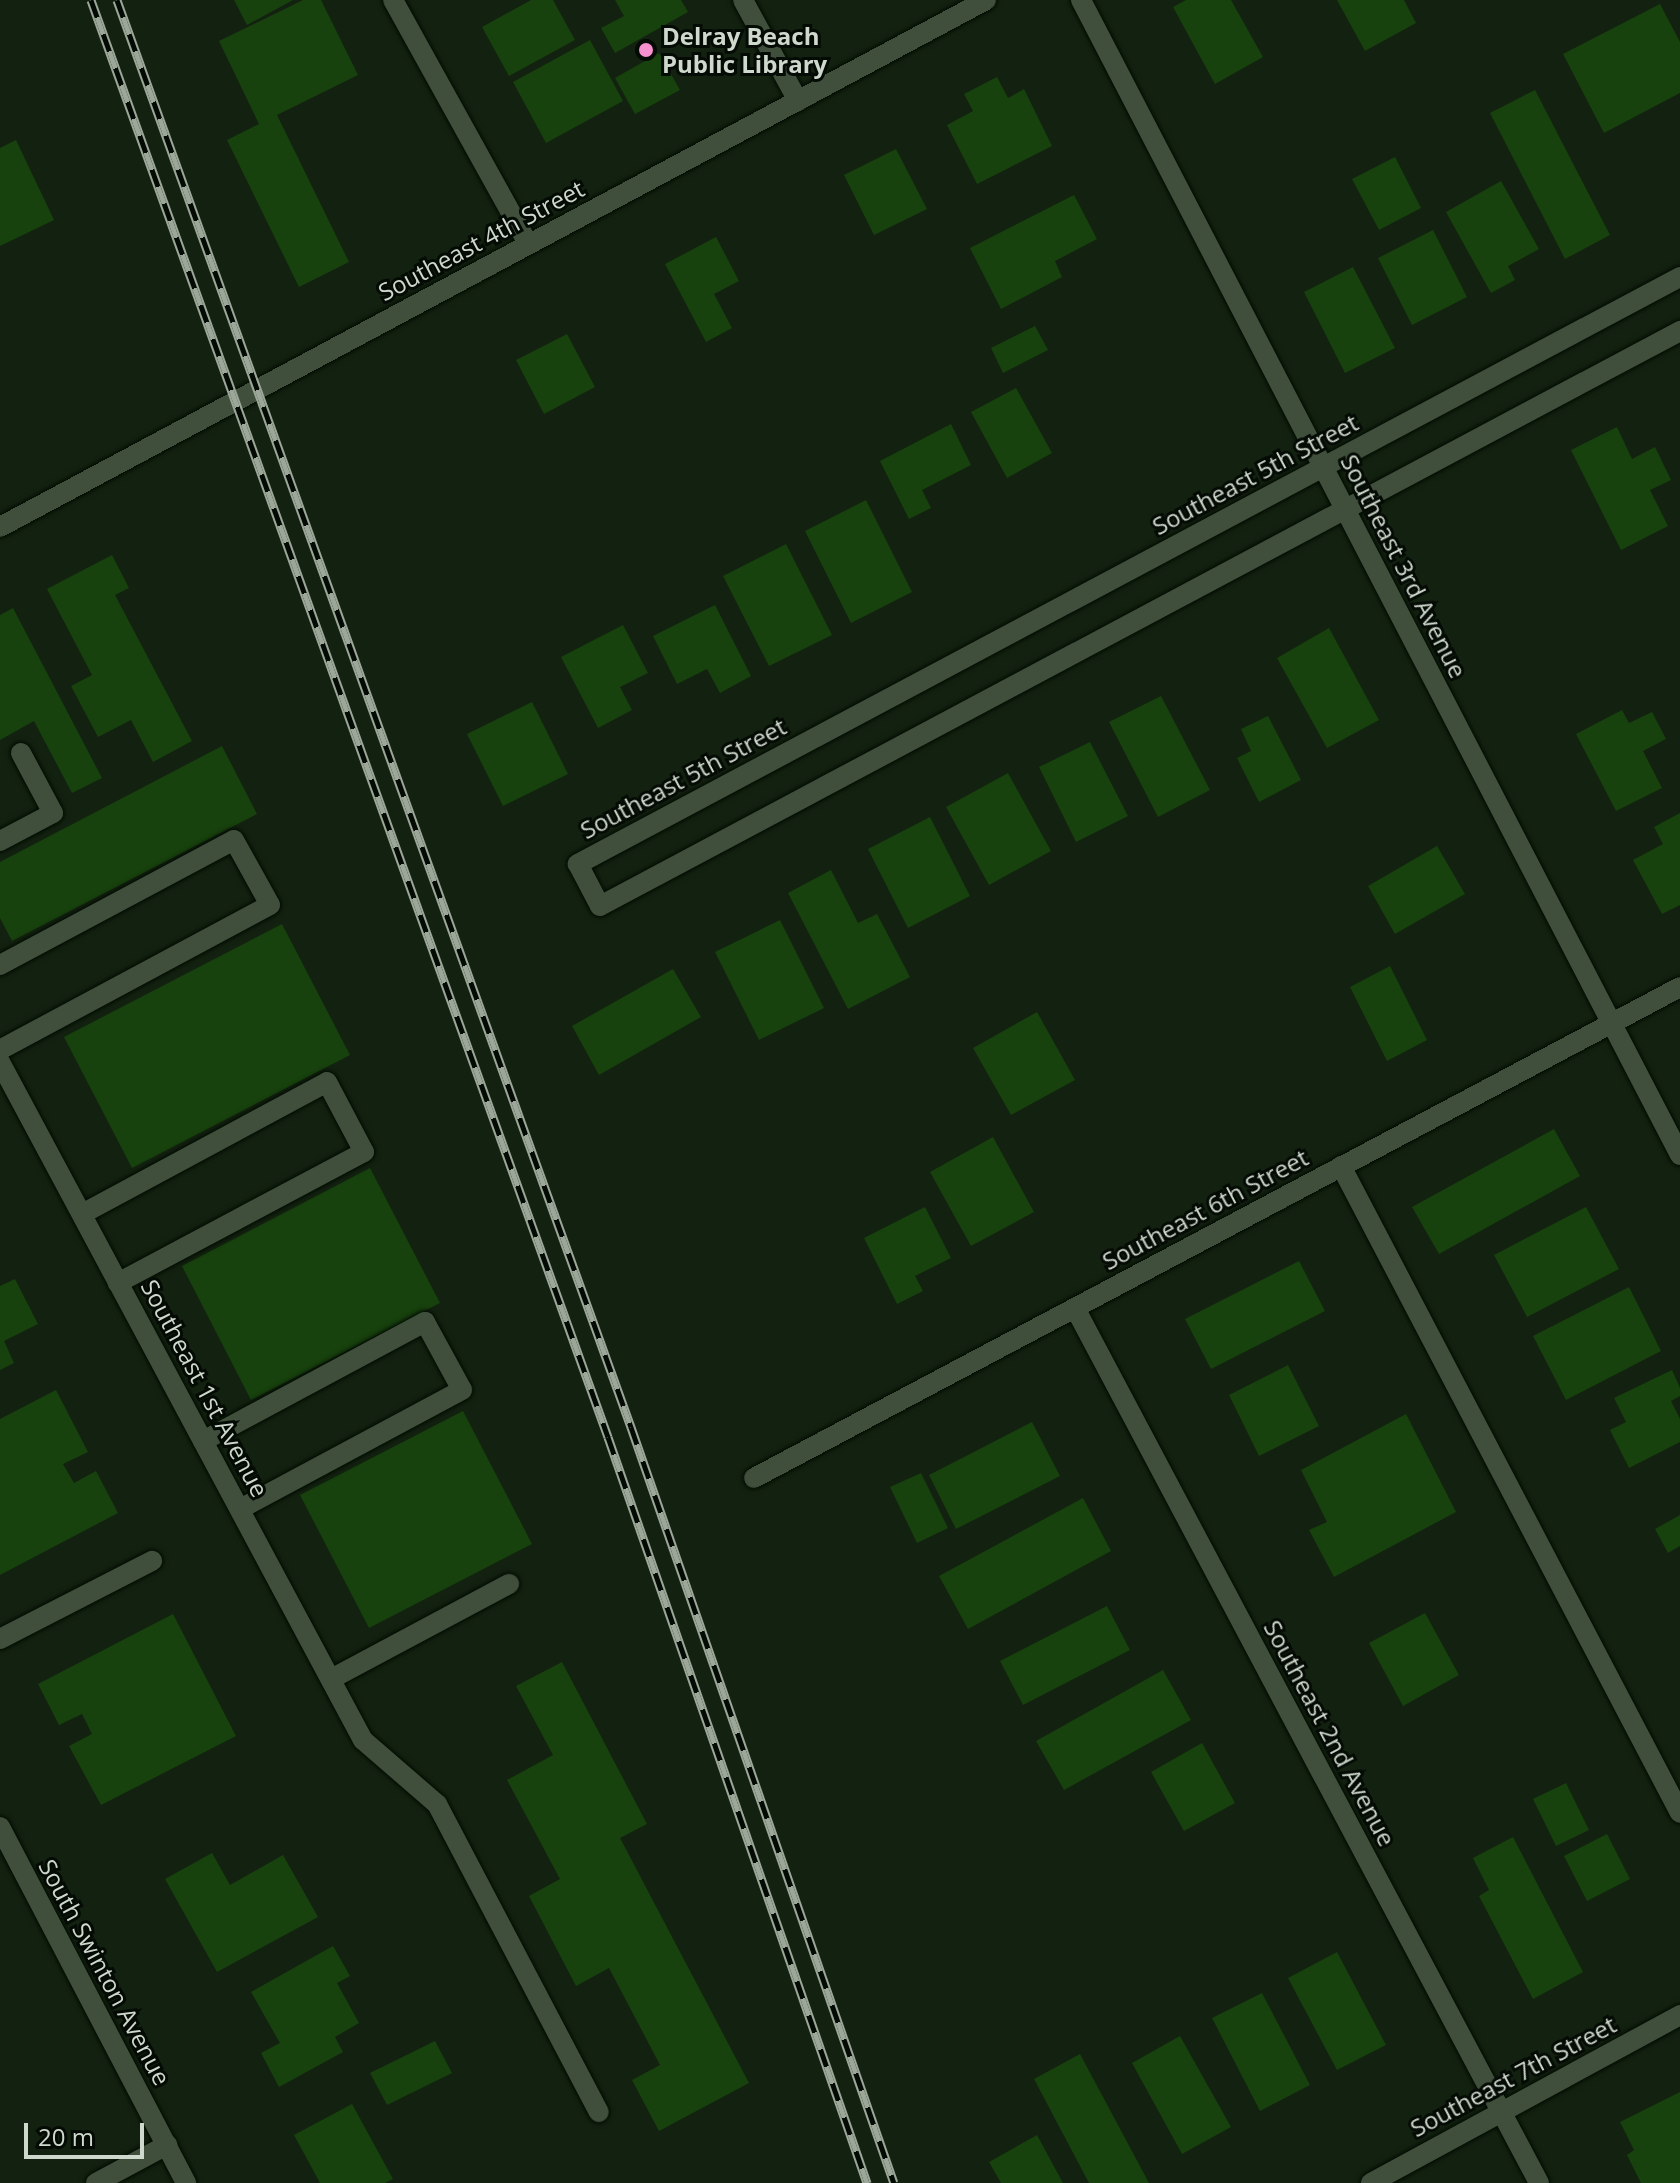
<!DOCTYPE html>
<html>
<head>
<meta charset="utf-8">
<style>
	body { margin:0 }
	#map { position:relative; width:1680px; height:2183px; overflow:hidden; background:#132210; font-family:"Open Sans",sans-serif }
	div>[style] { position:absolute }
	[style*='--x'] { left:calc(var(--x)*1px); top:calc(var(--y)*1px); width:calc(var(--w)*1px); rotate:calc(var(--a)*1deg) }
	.building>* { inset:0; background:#17410d }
	.roads { filter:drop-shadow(0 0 2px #010b01) drop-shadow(0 0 2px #010b01) }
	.minor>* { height:20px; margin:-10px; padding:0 10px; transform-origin:10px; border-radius:10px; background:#3f4f3b }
	.rail>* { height:9px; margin-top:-4.5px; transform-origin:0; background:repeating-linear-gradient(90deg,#040a04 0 18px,#9ca799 0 36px); box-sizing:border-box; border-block:2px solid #9ca799 }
	.dots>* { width:22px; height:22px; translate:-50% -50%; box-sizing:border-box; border:4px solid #040a04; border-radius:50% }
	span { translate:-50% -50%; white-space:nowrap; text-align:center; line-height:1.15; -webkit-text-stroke:6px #040a04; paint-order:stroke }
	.poi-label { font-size:24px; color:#ced8cc; font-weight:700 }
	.left { translate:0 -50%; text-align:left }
	.street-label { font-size:24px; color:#ced8cc }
	.scale { position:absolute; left:24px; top:2123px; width:120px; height:36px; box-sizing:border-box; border:4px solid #ced8cc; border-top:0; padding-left:10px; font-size:24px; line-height:28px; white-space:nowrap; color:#ced8cc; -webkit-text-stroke:6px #040a04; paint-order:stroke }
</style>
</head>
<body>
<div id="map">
	<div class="building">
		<i style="clip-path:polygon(234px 0,293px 0,247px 25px)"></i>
		<i style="clip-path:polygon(303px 0,321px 0,358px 75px,277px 115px,349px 262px,299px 287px,227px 140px,259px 124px,219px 41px)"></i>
		<i style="clip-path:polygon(531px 0,553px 0,575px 40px,509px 76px,482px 27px)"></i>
		<i style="clip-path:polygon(615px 0,681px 0,688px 12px,615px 53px,601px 28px,624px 16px)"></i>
		<i style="clip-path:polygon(1186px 0,1231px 0,1263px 57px,1215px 84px,1173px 7px)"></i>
		<i style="clip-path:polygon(1337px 0,1404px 0,1416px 23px,1365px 51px)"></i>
		<i style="clip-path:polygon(1660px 4px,1680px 42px,1680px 93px,1604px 133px,1563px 54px)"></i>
		<i style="clip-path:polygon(590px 40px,623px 101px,546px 143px,513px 82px)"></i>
		<i style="clip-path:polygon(659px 53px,680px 90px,635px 114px,615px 78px)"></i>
		<i style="clip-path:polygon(997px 77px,1008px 98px,1024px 89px,1052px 146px,977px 184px,947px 125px,973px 111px,964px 94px)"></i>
		<i style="clip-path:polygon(1535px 90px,1610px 235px,1565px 259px,1490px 113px)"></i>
		<i style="clip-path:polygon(16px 140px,54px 220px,0 246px,0 148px)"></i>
		<i style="clip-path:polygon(896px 149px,927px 209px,874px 235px,844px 175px)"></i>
		<i style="clip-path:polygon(1395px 157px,1421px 208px,1379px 230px,1352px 179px)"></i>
		<i style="clip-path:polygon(1501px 181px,1539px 249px,1508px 266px,1515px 280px,1491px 293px,1446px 212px)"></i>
		<i style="clip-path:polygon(1074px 195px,1097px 239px,1055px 261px,1062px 277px,1001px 309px,970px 248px)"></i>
		<i style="clip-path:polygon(1433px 230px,1467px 297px,1412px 325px,1378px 258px)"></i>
		<i style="clip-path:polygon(716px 237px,739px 281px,714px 294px,732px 328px,706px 342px,665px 264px)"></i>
		<i style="clip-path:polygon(1353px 267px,1395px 348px,1345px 373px,1304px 292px)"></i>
		<i style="clip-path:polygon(1035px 326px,1048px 350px,1003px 373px,991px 348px)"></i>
		<i style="clip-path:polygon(567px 334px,595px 387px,544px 414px,516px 360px)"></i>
		<i style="clip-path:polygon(1016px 388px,1052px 453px,1007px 478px,971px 412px)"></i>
		<i style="clip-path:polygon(951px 424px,971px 465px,922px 490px,931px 508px,909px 519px,880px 461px)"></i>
		<i style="clip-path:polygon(1617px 427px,1632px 459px,1655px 447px,1671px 480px,1650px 490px,1668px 526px,1621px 550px,1571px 450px)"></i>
		<i style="clip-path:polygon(866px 500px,912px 592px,851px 623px,805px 531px)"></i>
		<i style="clip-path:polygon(786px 544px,832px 635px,769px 666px,723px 576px)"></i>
		<i style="clip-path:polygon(112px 555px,129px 588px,115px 595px,192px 741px,153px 762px,131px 720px,98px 737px,71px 686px,92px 675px,47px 589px)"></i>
		<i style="clip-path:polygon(715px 605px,751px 676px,720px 693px,707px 669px,677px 684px,653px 636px)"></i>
		<i style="clip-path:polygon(13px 608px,102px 778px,72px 793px,34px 721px,0 740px,0 615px)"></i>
		<i style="clip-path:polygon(623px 625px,648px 673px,620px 687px,632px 710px,598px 728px,561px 657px)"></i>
		<i style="clip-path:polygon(1329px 628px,1379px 720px,1327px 748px,1277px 658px)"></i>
		<i style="clip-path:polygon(1161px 696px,1210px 790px,1158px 817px,1109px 722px)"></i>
		<i style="clip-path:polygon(532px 702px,568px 774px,503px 806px,467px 734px)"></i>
		<i style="clip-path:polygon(1622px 710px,1629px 723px,1652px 712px,1666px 739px,1643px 751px,1662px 788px,1616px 811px,1576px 734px)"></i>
		<i style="clip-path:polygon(1268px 716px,1301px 780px,1259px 802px,1237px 758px,1251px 751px,1241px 729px)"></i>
		<i style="clip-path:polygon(1090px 742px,1128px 816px,1076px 842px,1039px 767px)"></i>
		<i style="clip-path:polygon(222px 746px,257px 814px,12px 941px,0 918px,0 862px)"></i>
		<i style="clip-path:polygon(1008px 773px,1051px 851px,989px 885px,946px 807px)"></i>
		<i style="clip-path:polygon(1680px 813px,1680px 905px,1662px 914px,1633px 860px,1663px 844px,1654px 827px)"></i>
		<i style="clip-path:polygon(930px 817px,970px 896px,908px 928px,868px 849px)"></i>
		<i style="clip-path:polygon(1437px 846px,1465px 894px,1395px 934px,1368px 886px)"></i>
		<i style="clip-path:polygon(831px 870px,858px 923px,877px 914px,910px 977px,848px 1009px,788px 893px)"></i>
		<i style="clip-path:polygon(780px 920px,824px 1008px,759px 1040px,715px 952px)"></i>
		<i style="clip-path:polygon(282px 924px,350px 1055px,132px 1168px,64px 1037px)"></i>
		<i style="clip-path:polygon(1390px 966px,1427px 1040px,1387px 1061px,1350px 987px)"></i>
		<i style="clip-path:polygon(673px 969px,701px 1017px,599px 1075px,572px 1026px)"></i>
		<i style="clip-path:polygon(1037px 1012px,1075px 1080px,1011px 1115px,973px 1048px)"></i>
		<i style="clip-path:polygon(1554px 1129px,1580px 1176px,1439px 1254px,1412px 1207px)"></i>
		<i style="clip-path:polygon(993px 1137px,1034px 1212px,971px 1246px,930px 1172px)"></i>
		<i style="clip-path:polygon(370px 1168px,440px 1303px,251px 1400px,182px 1266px)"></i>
		<i style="clip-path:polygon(925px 1207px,951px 1258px,915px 1276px,923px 1291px,897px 1304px,864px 1238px)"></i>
		<i style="clip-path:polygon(1586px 1207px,1619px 1269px,1527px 1317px,1494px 1255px)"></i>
		<i style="clip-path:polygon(1299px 1261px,1325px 1311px,1211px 1369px,1185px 1319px)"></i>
		<i style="clip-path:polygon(15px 1279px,38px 1324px,4px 1341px,14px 1363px,0 1370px,0 1286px)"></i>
		<i style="clip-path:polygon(1629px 1287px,1661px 1351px,1566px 1400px,1533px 1336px)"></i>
		<i style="clip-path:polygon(1288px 1365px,1319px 1426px,1259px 1456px,1229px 1395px)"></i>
		<i style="clip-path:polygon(1672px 1370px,1680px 1388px,1680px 1396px,1671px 1401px,1680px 1419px,1680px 1442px,1629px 1468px,1610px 1430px,1626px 1422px,1614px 1398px)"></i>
		<i style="clip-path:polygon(56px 1390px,88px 1452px,63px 1464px,74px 1483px,96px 1471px,118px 1513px,0 1575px,0 1419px)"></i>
		<i style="clip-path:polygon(463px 1411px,532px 1544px,369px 1628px,300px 1495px)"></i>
		<i style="clip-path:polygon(1406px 1414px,1456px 1512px,1334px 1577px,1309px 1530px,1327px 1522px,1301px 1470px)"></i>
		<i style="clip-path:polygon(1032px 1422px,1060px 1476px,956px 1529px,929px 1475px)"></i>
		<i style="clip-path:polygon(921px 1473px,948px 1528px,917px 1543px,890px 1487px)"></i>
		<i style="clip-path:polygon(1083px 1498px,1111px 1551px,968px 1629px,939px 1576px)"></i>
		<i style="clip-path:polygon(1680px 1515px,1680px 1546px,1668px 1553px,1655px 1529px)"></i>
		<i style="clip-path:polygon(1107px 1606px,1130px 1650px,1023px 1705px,1000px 1661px)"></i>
		<i style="clip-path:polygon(1425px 1613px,1459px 1675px,1403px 1706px,1369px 1643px)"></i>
		<i style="clip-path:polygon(173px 1614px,236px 1736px,101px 1805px,69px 1746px,92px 1734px,82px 1714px,59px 1725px,38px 1684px)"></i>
		<i style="clip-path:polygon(562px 1662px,647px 1824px,620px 1838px,749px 2083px,659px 2131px,632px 2080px,660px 2065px,609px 1968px,576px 1986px,529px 1896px,560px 1879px,507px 1780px,553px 1755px,516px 1686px)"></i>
		<i style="clip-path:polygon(1163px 1670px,1191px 1720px,1064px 1790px,1036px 1741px)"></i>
		<i style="clip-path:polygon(1202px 1743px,1235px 1803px,1184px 1831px,1151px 1772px)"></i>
		<i style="clip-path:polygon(1566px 1783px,1589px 1830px,1556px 1846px,1533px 1799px)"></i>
		<i style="clip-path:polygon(1607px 1834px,1630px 1879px,1587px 1901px,1564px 1856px)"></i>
		<i style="clip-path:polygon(1513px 1837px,1583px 1972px,1533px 1999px,1479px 1896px,1489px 1890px,1473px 1858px)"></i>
		<i style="clip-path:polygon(212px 1853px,230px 1885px,283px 1855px,318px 1917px,217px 1972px,165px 1879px)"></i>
		<i style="clip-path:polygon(333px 1946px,350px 1976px,337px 1983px,359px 2023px,335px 2037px,343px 2052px,279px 2087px,261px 2053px,280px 2043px,251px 1992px)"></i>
		<i style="clip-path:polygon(1337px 1952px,1386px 2045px,1337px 2070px,1288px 1978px)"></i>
		<i style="clip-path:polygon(1262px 1993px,1310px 2085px,1260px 2111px,1212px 2018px)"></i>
		<i style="clip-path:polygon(1180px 2036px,1231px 2127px,1182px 2154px,1132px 2063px)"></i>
		<i style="clip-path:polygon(435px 2041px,452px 2073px,387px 2105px,370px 2073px)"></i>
		<i style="clip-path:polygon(1080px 2054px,1149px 2183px,1089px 2183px,1034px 2079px)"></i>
		<i style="clip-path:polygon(1680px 2092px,1680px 2183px,1641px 2183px,1627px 2155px,1634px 2150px,1620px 2122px)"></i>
		<i style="clip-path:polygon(352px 2104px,393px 2179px,385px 2183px,320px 2183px,294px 2135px)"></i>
		<i style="clip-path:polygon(1037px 2135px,1063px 2183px,1001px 2183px,989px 2162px)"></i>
	</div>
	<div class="roads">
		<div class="minor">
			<i style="--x:393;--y:0;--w:279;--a:61"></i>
			<i style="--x:743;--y:0;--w:115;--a:61.4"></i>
			<i style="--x:1081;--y:0;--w:1301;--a:62.59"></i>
			<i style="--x:1680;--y:277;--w:1249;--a:151.96"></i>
			<i style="--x:578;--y:864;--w:47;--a:62.4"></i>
			<i style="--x:600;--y:906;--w:1224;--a:-28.03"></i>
			<i style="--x:0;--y:527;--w:1118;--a:-28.12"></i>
			<i style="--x:0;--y:841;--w:60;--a:-27.8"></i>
			<i style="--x:53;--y:813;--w:68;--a:-118.1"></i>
			<i style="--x:0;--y:965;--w:265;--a:-28.1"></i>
			<i style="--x:234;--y:840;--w:74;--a:61"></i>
			<i style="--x:270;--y:905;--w:306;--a:151.8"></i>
			<i style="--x:0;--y:1062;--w:769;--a:61.84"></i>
			<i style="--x:363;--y:1740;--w:98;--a:40.9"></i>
			<i style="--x:437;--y:1804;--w:348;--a:62.3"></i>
			<i style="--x:1341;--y:1166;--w:730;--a:62.35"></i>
			<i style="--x:82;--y:1214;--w:278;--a:-28.3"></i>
			<i style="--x:327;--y:1082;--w:79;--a:62.1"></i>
			<i style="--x:364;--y:1152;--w:279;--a:152"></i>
			<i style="--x:1075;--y:1308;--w:990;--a:62.06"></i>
			<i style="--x:203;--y:1441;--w:252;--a:-28.2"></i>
			<i style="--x:425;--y:1322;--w:77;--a:61.4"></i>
			<i style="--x:462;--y:1390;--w:252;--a:151.8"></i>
			<i style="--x:754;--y:1478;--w:1048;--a:-27.93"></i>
			<i style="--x:0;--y:1639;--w:171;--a:-27.2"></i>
			<i style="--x:331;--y:1679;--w:202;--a:-28.1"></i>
			<i style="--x:0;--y:1827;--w:402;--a:62.4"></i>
			<i style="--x:96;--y:2183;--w:81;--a:-28.2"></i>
			<i style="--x:1371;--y:2183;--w:352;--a:-28.5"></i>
		</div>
	</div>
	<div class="rail">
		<i style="--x:91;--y:0;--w:1527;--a:70.21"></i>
		<i style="--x:608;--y:1437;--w:790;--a:70.85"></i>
		<i style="--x:117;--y:0;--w:1517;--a:70.19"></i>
		<i style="--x:631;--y:1427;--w:800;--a:70.82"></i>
	</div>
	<div class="dots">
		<i style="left:646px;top:50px;background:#f690cf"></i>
	</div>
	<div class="poi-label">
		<span class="left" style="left:662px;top:50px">Delray Beach<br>Public Library</span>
	</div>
	<div class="street-label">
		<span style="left:481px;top:240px;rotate:-28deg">Southeast 4th Street</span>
		<span style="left:1255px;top:474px;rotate:-28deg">Southeast 5th Street</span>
		<span style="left:1404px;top:566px;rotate:63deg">Southeast 3rd Avenue</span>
		<span style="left:683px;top:778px;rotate:-28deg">Southeast 5th Street</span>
		<span style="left:1205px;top:1209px;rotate:-28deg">Southeast 6th Street</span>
		<span style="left:205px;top:1388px;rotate:62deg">Southeast 1st Avenue</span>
		<span style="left:1330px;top:1733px;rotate:62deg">Southeast 2nd Avenue</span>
		<span style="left:105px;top:1972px;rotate:62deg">South Swinton Avenue</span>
		<span style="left:1513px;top:2076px;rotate:-28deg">Southeast 7th Street</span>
	</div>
	<div class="scale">20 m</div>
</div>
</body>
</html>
